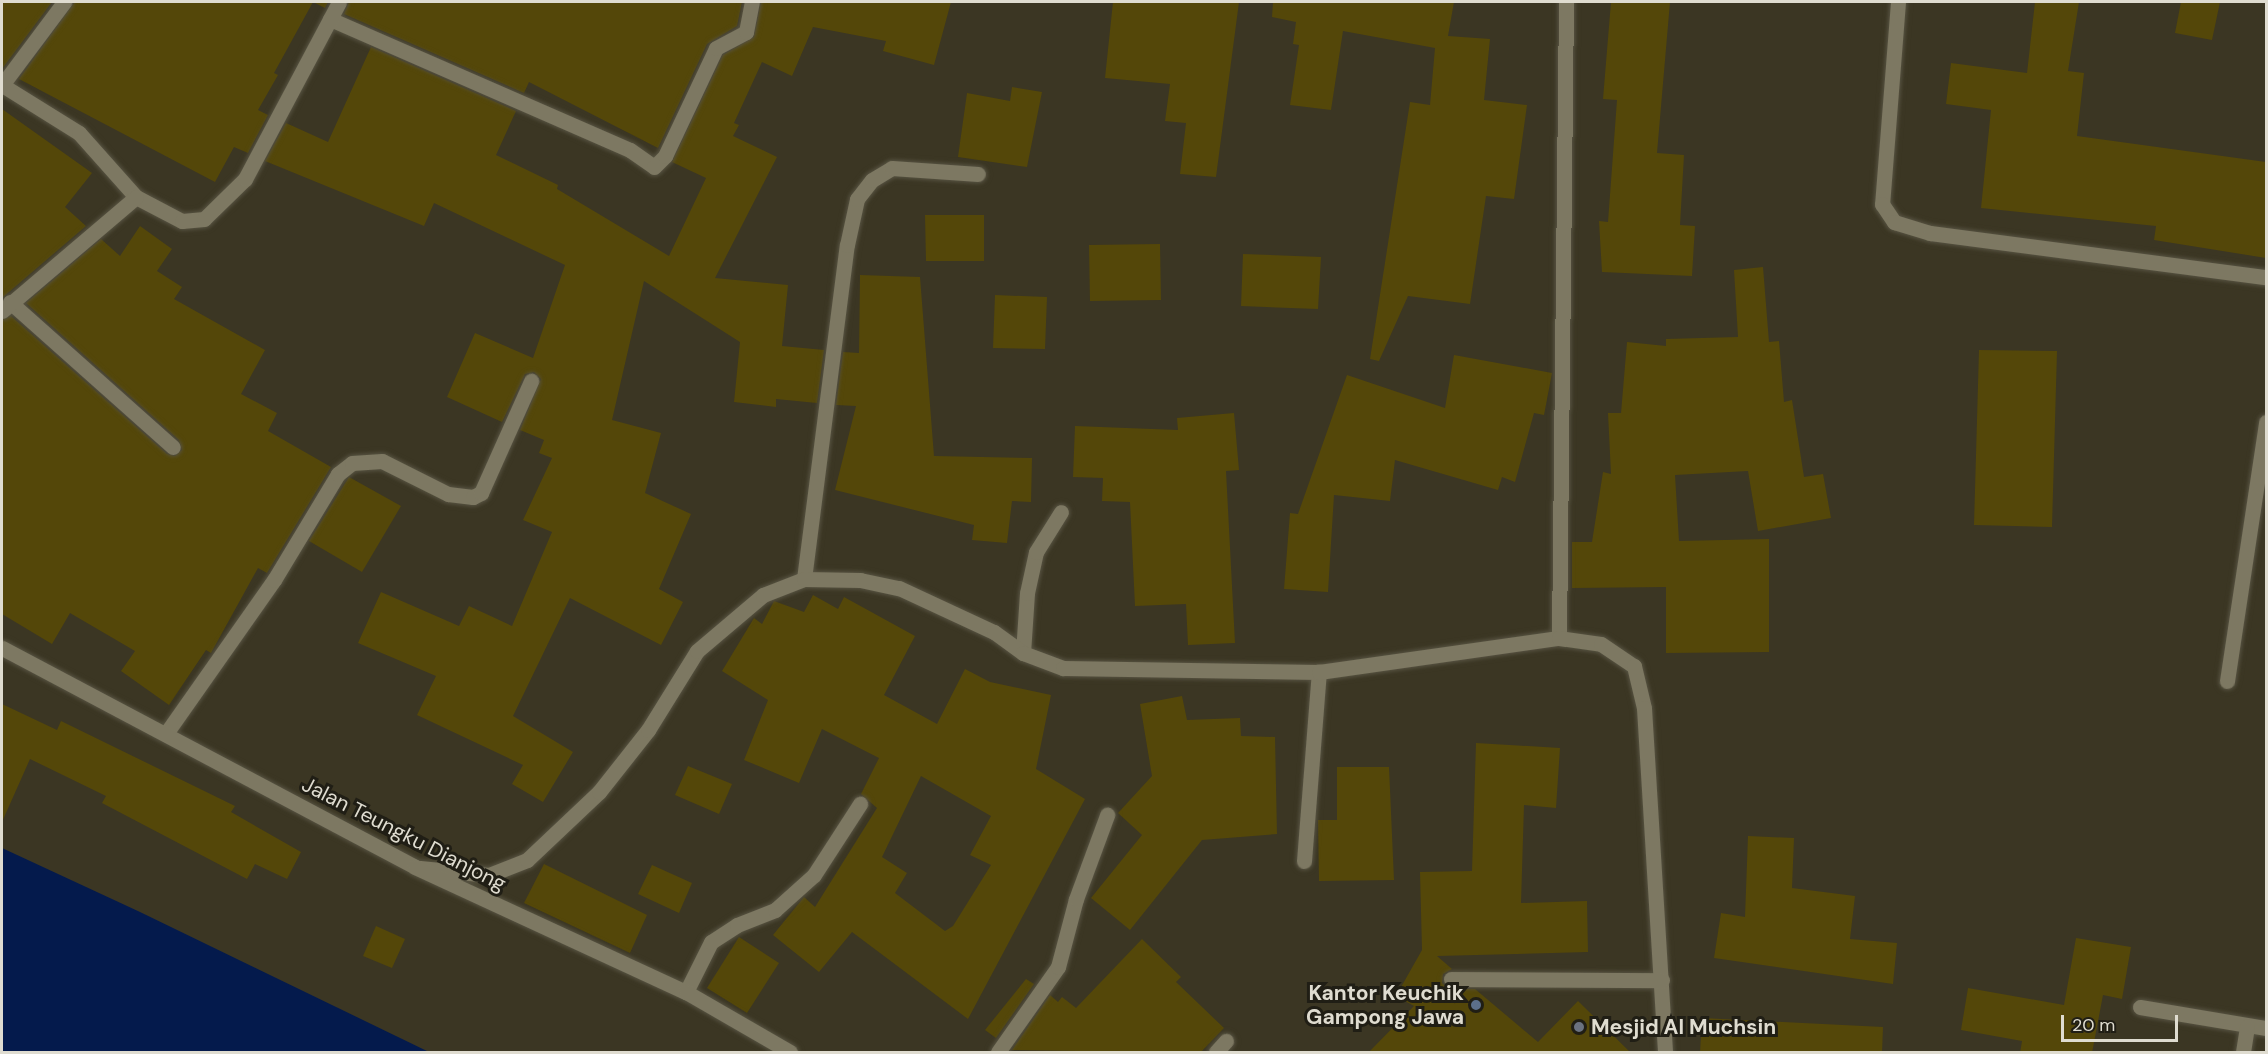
<!DOCTYPE html>
<html>
<head>
<meta charset="utf-8">
<style>
	body { margin:0 }
	#map { position:relative; width:2268px; height:1054px; overflow:hidden; background:#3b3623; font-family:"DM Sans",sans-serif }
	div>[style] { position:absolute }
	[style*='--x'] { left:calc(var(--x)*1px); top:calc(var(--y)*1px); width:calc(var(--w)*1px); rotate:calc(var(--a)*1deg) }
	.water>* { inset:0; background:#041a4c }
	.building>* { inset:0; background:#544709 }
	.roads { filter:drop-shadow(0 0 2px #575342) drop-shadow(0 0 2px #575342) }
	.lane>* { height:15px; margin:-7.5px; padding:0 7.5px; transform-origin:7.5px; border-radius:7.5px; background:#7d7862 }
	.street>* { height:15px; margin:-7.5px; padding:0 7.5px; transform-origin:7.5px; border-radius:7.5px; background:#7d7862 }
	.secondary>* { height:15px; margin:-7.5px; padding:0 7.5px; transform-origin:7.5px; border-radius:7.5px; background:#7d7862 }
	.dots>* { width:16px; height:16px; translate:-50% -50%; box-sizing:border-box; border:3px solid #201e15; border-radius:50% }
	span { translate:-50% -50%; white-space:nowrap; text-align:center; line-height:1.15; -webkit-text-stroke:6px #201e15; paint-order:stroke }
	.street-label { font-size:21px; color:#dfdcd0 }
	.poi-label { font-size:21px; color:#dfdcd0; font-weight:700 }
	.right { translate:-100% -50%; text-align:right }
	.left { translate:0 -50%; text-align:left }
	.frame { position:absolute; inset:0; border:3px solid #dfdcd0; pointer-events:none }
	.scale { position:absolute; left:2061px; top:1015px; width:117px; height:27px; box-sizing:border-box; border:3px solid #dfdcd0; border-top:0; padding-left:8px; font-size:18px; line-height:21px; white-space:nowrap; color:#dfdcd0; -webkit-text-stroke:4px #201e15; paint-order:stroke }
</style>
</head>
<body>
<div id="map">
	<div class="water">
		<i style="clip-path:polygon(2px 848px,140px 912px,429px 1052px,2px 1052px)"></i>
	</div>
	<div class="building">
		<i style="clip-path:polygon(2px 2px,52px 2px,2px 69px)"></i>
		<i style="clip-path:polygon(349px 2px,742px 2px,737px 26px,707px 44px,658px 148px,529px 82px,524px 93px,344px 14px)"></i>
		<i style="clip-path:polygon(761px 2px,951px 2px,934px 65px,883px 51px,886px 41px,813px 27px,792px 76px,762px 62px,734px 123px,739px 125px,733px 136px,777px 157px,715px 278px,788px 285px,782px 346px,824px 350px,817px 403px,776px 399px,776px 407px,734px 402px,740px 342px,644px 281px,612px 420px,661px 433px,645px 493px,691px 514px,659px 589px,683px 602px,661px 645px,570px 598px,513px 716px,573px 752px,543px 802px,512px 784px,523px 765px,417px 715px,436px 676px,358px 643px,381px 592px,459px 626px,469px 606px,512px 626px,552px 532px,523px 520px,552px 458px,539px 453px,544px 440px,520px 430px,541px 379px,534px 372px,525px 374px,502px 422px,447px 397px,475px 333px,533px 358px,565px 265px,434px 203px,424px 226px,265px 161px,286px 123px,328px 142px,371px 47px,516px 111px,496px 155px,558px 185px,557px 189px,669px 256px,706px 178px,672px 162px,723px 55px,754px 37px)"></i>
		<i style="clip-path:polygon(1113px 2px,1239px 2px,1216px 177px,1180px 174px,1186px 123px,1165px 121px,1170px 84px,1105px 78px)"></i>
		<i style="clip-path:polygon(1273px 2px,1454px 2px,1448px 36px,1490px 39px,1484px 100px,1527px 105px,1514px 199px,1486px 196px,1470px 304px,1408px 296px,1379px 361px,1370px 359px,1410px 102px,1430px 105px,1435px 48px,1343px 31px,1331px 110px,1290px 105px,1299px 45px,1293px 44px,1296px 22px,1272px 17px)"></i>
		<i style="clip-path:polygon(1611px 2px,1670px 2px,1657px 153px,1684px 155px,1680px 225px,1695px 226px,1692px 276px,1602px 272px,1599px 221px,1608px 222px,1617px 100px,1603px 99px)"></i>
		<i style="clip-path:polygon(2035px 2px,2079px 2px,2068px 71px,2084px 73px,2077px 136px,2266px 162px,2266px 258px,2154px 240px,2156px 226px,1981px 208px,1991px 110px,1946px 104px,1951px 63px,2027px 73px)"></i>
		<i style="clip-path:polygon(2181px 2px,2220px 2px,2212px 40px,2175px 33px)"></i>
		<i style="clip-path:polygon(74px 3px,74px 2px,328px 2px,325px 8px,313px 2px,274px 73px,278px 75px,258px 110px,268px 115px,248px 153px,234px 147px,215px 182px,19px 79px)"></i>
		<i style="clip-path:polygon(1012px 87px,1042px 92px,1027px 167px,958px 157px,967px 93px,1010px 101px)"></i>
		<i style="clip-path:polygon(2px 109px,92px 173px,65px 207px,86px 226px,2px 298px)"></i>
		<i style="clip-path:polygon(925px 215px,984px 215px,984px 261px,926px 261px)"></i>
		<i style="clip-path:polygon(140px 226px,172px 249px,157px 271px,182px 287px,174px 299px,265px 350px,241px 394px,277px 413px,268px 431px,331px 467px,267px 573px,258px 568px,211px 653px,206px 650px,169px 705px,121px 671px,135px 651px,70px 613px,52px 644px,2px 614px,2px 320px,11px 316px,167px 454px,175px 456px,182px 450px,179px 440px,26px 303px,101px 239px,120px 256px)"></i>
		<i style="clip-path:polygon(1160px 244px,1161px 300px,1090px 301px,1089px 245px)"></i>
		<i style="clip-path:polygon(1243px 254px,1321px 257px,1318px 309px,1241px 306px)"></i>
		<i style="clip-path:polygon(1763px 267px,1769px 342px,1779px 341px,1784px 402px,1792px 400px,1804px 477px,1823px 474px,1831px 518px,1758px 531px,1748px 471px,1675px 475px,1679px 541px,1769px 539px,1769px 652px,1666px 653px,1666px 587px,1572px 588px,1572px 542px,1592px 542px,1603px 472px,1611px 474px,1608px 413px,1621px 413px,1627px 342px,1666px 346px,1666px 339px,1738px 337px,1734px 270px)"></i>
		<i style="clip-path:polygon(860px 275px,920px 277px,934px 456px,1032px 458px,1031px 502px,1012px 501px,1007px 543px,972px 540px,974px 525px,835px 490px,856px 406px,836px 405px,843px 352px,859px 353px)"></i>
		<i style="clip-path:polygon(995px 295px,1047px 297px,1045px 349px,993px 348px)"></i>
		<i style="clip-path:polygon(1979px 350px,2057px 351px,2052px 527px,1974px 525px)"></i>
		<i style="clip-path:polygon(1454px 355px,1552px 373px,1544px 415px,1534px 413px,1515px 482px,1502px 477px,1498px 490px,1395px 460px,1390px 501px,1334px 495px,1328px 592px,1284px 589px,1290px 513px,1298px 514px,1347px 375px,1445px 408px)"></i>
		<i style="clip-path:polygon(1234px 413px,1239px 470px,1226px 471px,1235px 643px,1188px 645px,1186px 604px,1135px 606px,1130px 502px,1102px 501px,1103px 478px,1073px 477px,1075px 426px,1178px 430px,1177px 418px)"></i>
		<i style="clip-path:polygon(349px 477px,401px 506px,362px 572px,309px 541px)"></i>
		<i style="clip-path:polygon(evenodd,813px 595px,838px 609px,844px 597px,915px 636px,884px 695px,937px 724px,965px 669px,990px 682px,1051px 695px,1036px 769px,1085px 799px,968px 1019px,852px 932px,819px 972px,773px 935px,804px 897px,815px 907px,877px 808px,861px 794px,879px 758px,822px 729px,799px 783px,744px 760px,768px 700px,722px 671px,754px 618px,762px 624px,774px 601px,804px 612px,813px 595px,921px 776px,991px 816px,970px 855px,991px 865px,953px 926px,945px 931px,895px 893px,907px 873px,882px 857px,921px 776px)"></i>
		<i style="clip-path:polygon(1182px 696px,1187px 720px,1240px 718px,1241px 736px,1275px 737px,1277px 834px,1202px 840px,1130px 930px,1091px 898px,1142px 835px,1118px 813px,1152px 776px,1140px 704px)"></i>
		<i style="clip-path:polygon(2px 704px,57px 730px,61px 721px,235px 806px,231px 812px,301px 852px,287px 879px,255px 864px,247px 879px,102px 803px,106px 796px,30px 759px,2px 822px)"></i>
		<i style="clip-path:polygon(1476px 743px,1560px 748px,1556px 808px,1524px 805px,1521px 903px,1587px 901px,1588px 952px,1437px 956px,1452px 969px,1443px 974px,1442px 983px,1450px 989px,1475px 989px,1538px 1042px,1578px 1001px,1631px 1053px,1368px 1053px,1414px 1006px,1396px 996px,1422px 950px,1420px 872px,1472px 871px)"></i>
		<i style="clip-path:polygon(688px 766px,732px 784px,719px 814px,675px 795px)"></i>
		<i style="clip-path:polygon(1337px 767px,1389px 767px,1394px 880px,1319px 881px,1318px 820px,1337px 820px)"></i>
		<i style="clip-path:polygon(1748px 836px,1794px 838px,1792px 888px,1855px 896px,1850px 939px,1897px 943px,1893px 984px,1714px 958px,1721px 913px,1745px 917px)"></i>
		<i style="clip-path:polygon(544px 864px,647px 915px,630px 953px,524px 903px)"></i>
		<i style="clip-path:polygon(652px 865px,692px 883px,679px 913px,638px 894px)"></i>
		<i style="clip-path:polygon(376px 926px,405px 939px,392px 968px,363px 956px)"></i>
		<i style="clip-path:polygon(739px 937px,779px 963px,747px 1013px,707px 988px)"></i>
		<i style="clip-path:polygon(2076px 938px,2131px 947px,2122px 999px,2103px 995px,2092px 1053px,2020px 1053px,2022px 1041px,1961px 1030px,1968px 988px,2064px 1005px)"></i>
		<i style="clip-path:polygon(1142px 939px,1181px 977px,1176px 982px,1224px 1028px,1200px 1053px,1012px 1050px,1050px 995px,1058px 1002px,1062px 997px,1076px 1008px)"></i>
		<i style="clip-path:polygon(1026px 979px,1034px 984px,996px 1038px,985px 1030px)"></i>
		<i style="clip-path:polygon(1702px 1018px,1883px 1027px,1882px 1053px,1700px 1053px)"></i>
	</div>
	<div class="roads">
		<div class="lane">
			<i style="--x:1898;--y:2;--w:203;--a:94.5"></i>
			<i style="--x:1882;--y:204;--w:22;--a:56"></i>
			<i style="--x:1894;--y:222;--w:38;--a:17"></i>
			<i style="--x:1930;--y:233;--w:339;--a:7.5"></i>
			<i style="--x:2227;--y:681;--w:262;--a:-81.4"></i>
		</div>
		<div class="street">
			<i style="--x:330;--y:19;--w:327;--a:23.6"></i>
			<i style="--x:630;--y:150;--w:29;--a:35"></i>
			<i style="--x:654;--y:167;--w:16;--a:-45"></i>
			<i style="--x:665;--y:156;--w:119;--a:-64.7"></i>
			<i style="--x:716;--y:48;--w:34;--a:-28"></i>
			<i style="--x:746;--y:32;--w:31;--a:-79"></i>
			<i style="--x:2;--y:85;--w:91;--a:31.9"></i>
			<i style="--x:79;--y:133;--w:86;--a:48.3"></i>
			<i style="--x:136;--y:197;--w:52;--a:27.6"></i>
			<i style="--x:182;--y:221;--w:22;--a:-5"></i>
			<i style="--x:204;--y:219;--w:57;--a:-44.3"></i>
			<i style="--x:245;--y:179;--w:200;--a:-62"></i>
			<i style="--x:2;--y:85;--w:104;--a:-53.2"></i>
			<i style="--x:10;--y:302;--w:218;--a:41.7"></i>
			<i style="--x:2;--y:311;--w:176;--a:-40.4"></i>
			<i style="--x:804;--y:579;--w:337;--a:-82.7"></i>
			<i style="--x:847;--y:245;--w:47;--a:-77.7"></i>
			<i style="--x:857;--y:199;--w:24;--a:-52"></i>
			<i style="--x:872;--y:180;--w:23;--a:-31"></i>
			<i style="--x:892;--y:168;--w:86;--a:4"></i>
			<i style="--x:1559;--y:638;--w:636;--a:-89.37"></i>
			<i style="--x:1023;--y:653;--w:60;--a:-86.2"></i>
			<i style="--x:1027;--y:593;--w:42;--a:-77.6"></i>
			<i style="--x:1036;--y:552;--w:47;--a:-58"></i>
			<i style="--x:167;--y:732;--w:186;--a:-54.9"></i>
			<i style="--x:274;--y:580;--w:124;--a:-58.9"></i>
			<i style="--x:338;--y:474;--w:18;--a:-38"></i>
			<i style="--x:352;--y:463;--w:30;--a:-4"></i>
			<i style="--x:382;--y:461;--w:74;--a:26.6"></i>
			<i style="--x:448;--y:494;--w:25;--a:7"></i>
			<i style="--x:473;--y:497;--w:9;--a:-27"></i>
			<i style="--x:481;--y:493;--w:123;--a:-65.9"></i>
			<i style="--x:1304;--y:861;--w:190;--a:-85.5"></i>
			<i style="--x:420;--y:868;--w:69;--a:5.8"></i>
			<i style="--x:489;--y:875;--w:41;--a:-21.5"></i>
			<i style="--x:527;--y:860;--w:99;--a:-43.4"></i>
			<i style="--x:599;--y:792;--w:79;--a:-51.7"></i>
			<i style="--x:648;--y:730;--w:93;--a:-58.2"></i>
			<i style="--x:697;--y:651;--w:87;--a:-40.3"></i>
			<i style="--x:763;--y:595;--w:44;--a:-21.3"></i>
			<i style="--x:804;--y:579;--w:56;--a:1"></i>
			<i style="--x:860;--y:580;--w:40;--a:12"></i>
			<i style="--x:899;--y:588;--w:105;--a:24.9"></i>
			<i style="--x:994;--y:632;--w:36;--a:36"></i>
			<i style="--x:1023;--y:653;--w:43;--a:20.6"></i>
			<i style="--x:1063;--y:668;--w:256;--a:0.9"></i>
			<i style="--x:1319;--y:672;--w:242;--a:-8.1"></i>
			<i style="--x:1559;--y:638;--w:42;--a:8.1"></i>
			<i style="--x:1601;--y:644;--w:40;--a:34"></i>
			<i style="--x:1634;--y:666;--w:43;--a:76.6"></i>
			<i style="--x:1644;--y:708;--w:345;--a:86.5"></i>
			<i style="--x:1451;--y:979;--w:211;--a:0.3"></i>
			<i style="--x:686;--y:992;--w:56;--a:-63.4"></i>
			<i style="--x:711;--y:942;--w:31;--a:-33"></i>
			<i style="--x:737;--y:925;--w:41;--a:-21.5"></i>
			<i style="--x:775;--y:910;--w:52;--a:-41.9"></i>
			<i style="--x:814;--y:875;--w:85;--a:-57.1"></i>
			<i style="--x:2140;--y:1007;--w:128;--a:9.5"></i>
			<i style="--x:998;--y:1052;--w:104;--a:-54.8"></i>
			<i style="--x:1058;--y:967;--w:70;--a:-75.2"></i>
			<i style="--x:1076;--y:899;--w:90;--a:-69.7"></i>
			<i style="--x:1216;--y:1052;--w:15;--a:-48"></i>
			<i style="--x:2243;--y:1052;--w:26;--a:-81"></i>
		</div>
		<div class="secondary">
			<i style="--x:2;--y:648;--w:467;--a:27.9"></i>
			<i style="--x:415;--y:867;--w:298;--a:24.8"></i>
			<i style="--x:686;--y:992;--w:120;--a:30"></i>
		</div>
	</div>
	<div class="dots">
		<i style="left:1476px;top:1005px;background:#5c6f8a"></i>
		<i style="left:1579px;top:1027px;background:#6b7280"></i>
	</div>
	<div class="street-label">
		<span style="left:404px;top:834px;rotate:27deg">Jalan Teungku Dianjong</span>
	</div>
	<div class="poi-label">
		<span class="right" style="left:1464px;top:1005px">Kantor Keuchik<br>Gampong Jawa</span>
		<span class="left" style="left:1591px;top:1027px">Mesjid Al Muchsin</span>
	</div>
	<div class="frame"></div>
	<div class="scale">20 m</div>
</div>
</body>
</html>
